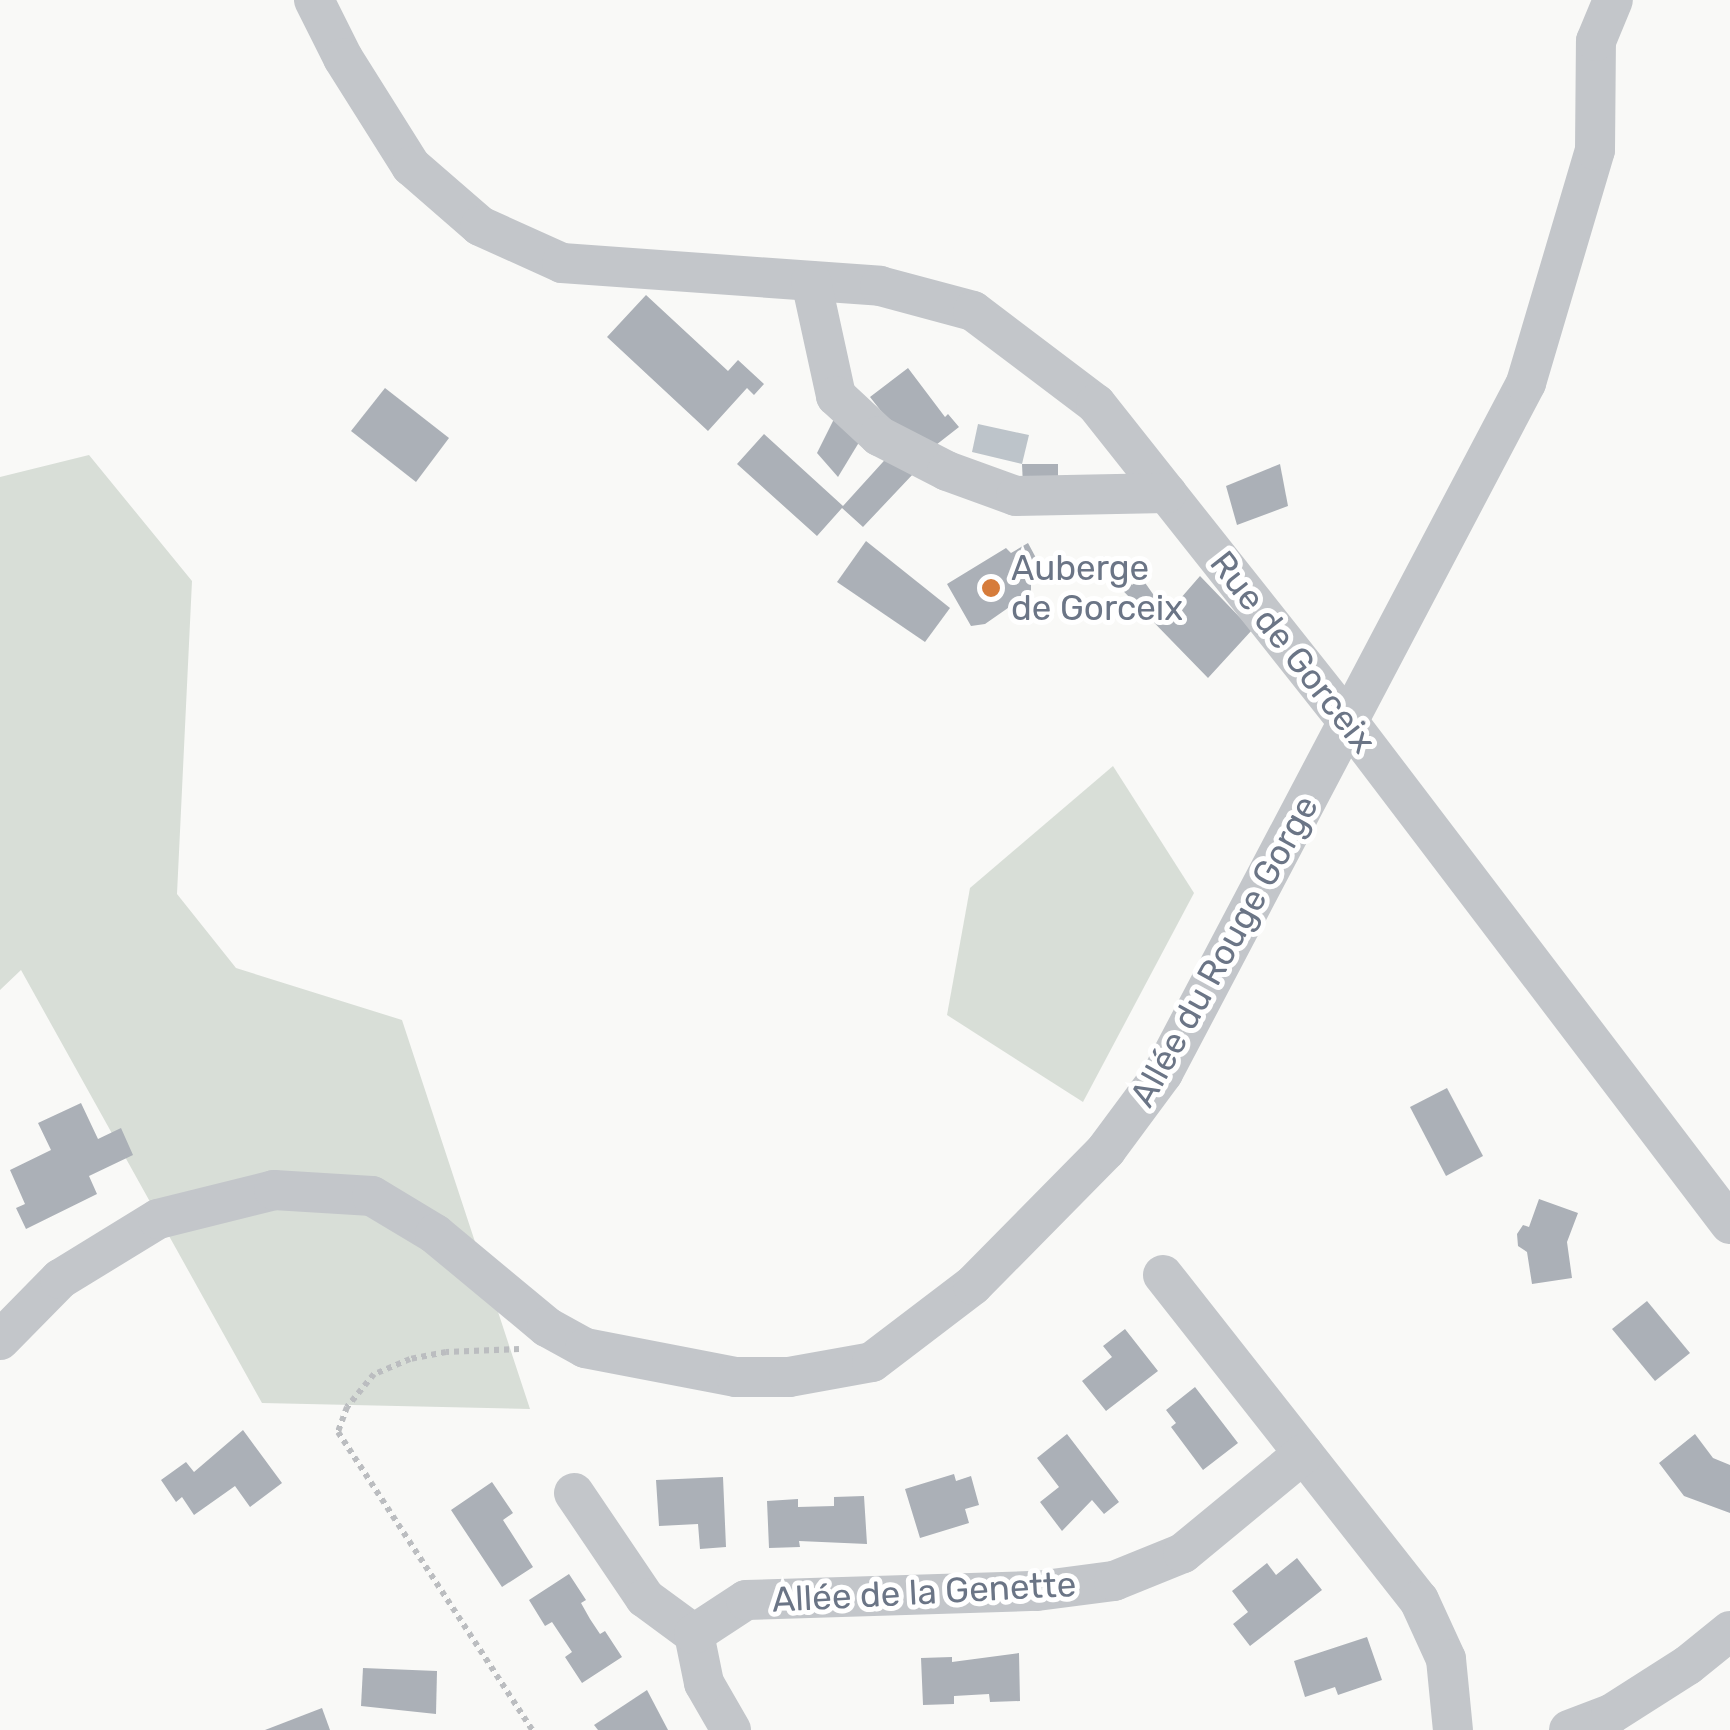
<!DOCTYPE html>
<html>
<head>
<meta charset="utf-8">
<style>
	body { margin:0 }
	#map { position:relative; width:1730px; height:1730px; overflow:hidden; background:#f9f9f7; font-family:Rubik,sans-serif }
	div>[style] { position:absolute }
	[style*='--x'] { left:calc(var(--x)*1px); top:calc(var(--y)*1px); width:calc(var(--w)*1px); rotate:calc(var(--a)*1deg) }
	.green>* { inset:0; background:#d8ded7 }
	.water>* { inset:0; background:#bdc4ca }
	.building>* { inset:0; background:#abb0b7 }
	.path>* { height:6px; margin-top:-3px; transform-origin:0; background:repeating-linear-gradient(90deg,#bbbdc0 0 5px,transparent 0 10px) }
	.street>* { height:40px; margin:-20px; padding:0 20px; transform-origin:20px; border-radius:20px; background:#c3c6ca }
	.dots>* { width:28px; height:28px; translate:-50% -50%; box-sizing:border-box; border:5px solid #fff; border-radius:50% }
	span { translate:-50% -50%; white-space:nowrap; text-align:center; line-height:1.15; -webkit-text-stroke:10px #fff; paint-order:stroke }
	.poi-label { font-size:35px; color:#6b7586 }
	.left { translate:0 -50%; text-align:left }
	.street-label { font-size:35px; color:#6b7586 }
</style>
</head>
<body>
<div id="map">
	<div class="green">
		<i style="clip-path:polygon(89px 455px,192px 581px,177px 894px,236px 968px,402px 1020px,530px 1409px,262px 1403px,21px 970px,0 990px,0 477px)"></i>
		<i style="clip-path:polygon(1113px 766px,1194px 893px,1083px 1102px,947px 1015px,970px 888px)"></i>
	</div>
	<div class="water">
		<i style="clip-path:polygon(978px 424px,1029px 435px,1022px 464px,972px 452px)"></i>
	</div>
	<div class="building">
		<i style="clip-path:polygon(646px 295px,728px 371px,738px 360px,764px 384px,754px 395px,747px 388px,708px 431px,607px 337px)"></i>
		<i style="clip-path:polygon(908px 368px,945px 417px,948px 414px,959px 427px,927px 452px,910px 448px,870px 397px)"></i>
		<i style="clip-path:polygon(385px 388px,449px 438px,416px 482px,351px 431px)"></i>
		<i style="clip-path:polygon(835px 417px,861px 439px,838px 477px,817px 453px)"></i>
		<i style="clip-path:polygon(764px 434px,843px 506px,892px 452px,914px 473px,863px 527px,842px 508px,817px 536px,737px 464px)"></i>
		<i style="clip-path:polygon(1022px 464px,1058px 464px,1058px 487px,1023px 486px)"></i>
		<i style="clip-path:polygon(1280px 464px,1288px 506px,1237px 525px,1226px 486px)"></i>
		<i style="clip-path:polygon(866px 541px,950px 608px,925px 642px,837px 582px)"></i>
		<i style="clip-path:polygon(1028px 543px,1043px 571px,1031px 580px,1031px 592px,985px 624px,971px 626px,947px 584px,1006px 548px,1011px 553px)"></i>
		<i style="clip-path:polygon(1104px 556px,1132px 585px,1141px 577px,1167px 614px,1200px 576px,1252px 630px,1208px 678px,1096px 563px)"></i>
		<i style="clip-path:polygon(1447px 1088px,1483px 1156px,1446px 1176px,1410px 1107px)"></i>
		<i style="clip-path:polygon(81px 1103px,98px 1139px,121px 1128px,133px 1155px,89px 1176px,97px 1194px,26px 1229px,16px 1208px,25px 1204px,10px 1170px,51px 1150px,38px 1123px)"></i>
		<i style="clip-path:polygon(1539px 1199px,1578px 1213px,1567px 1242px,1572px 1278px,1532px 1284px,1527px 1252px,1518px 1246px,1517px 1234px,1523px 1225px,1529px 1227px)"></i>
		<i style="clip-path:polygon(1647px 1301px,1690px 1353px,1655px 1381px,1612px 1329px)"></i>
		<i style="clip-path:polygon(1125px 1329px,1158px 1371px,1106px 1411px,1082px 1381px,1112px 1357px,1103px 1346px)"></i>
		<i style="clip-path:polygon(1195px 1387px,1238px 1443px,1203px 1470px,1171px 1427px,1176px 1423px,1166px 1410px)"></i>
		<i style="clip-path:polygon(243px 1430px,282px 1483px,250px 1507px,235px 1486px,194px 1515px,182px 1497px,176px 1502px,161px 1480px,186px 1462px,194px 1472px)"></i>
		<i style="clip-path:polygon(1067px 1434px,1119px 1502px,1104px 1514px,1092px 1500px,1062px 1531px,1040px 1502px,1059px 1487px,1037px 1458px)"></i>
		<i style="clip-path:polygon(1695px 1434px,1713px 1458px,1730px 1465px,1730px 1513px,1684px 1496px,1659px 1463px)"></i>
		<i style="clip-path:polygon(954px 1474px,956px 1481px,971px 1476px,979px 1505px,965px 1509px,969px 1523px,920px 1538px,905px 1489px)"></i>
		<i style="clip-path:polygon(723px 1477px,726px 1547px,700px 1549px,698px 1524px,659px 1526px,656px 1480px)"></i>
		<i style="clip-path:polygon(492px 1482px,513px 1513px,503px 1520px,533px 1567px,502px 1587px,451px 1510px)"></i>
		<i style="clip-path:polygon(864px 1496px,867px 1544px,799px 1541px,800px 1547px,769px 1548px,767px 1501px,798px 1499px,798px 1507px,834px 1506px,834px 1497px)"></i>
		<i style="clip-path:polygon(1297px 1558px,1322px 1590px,1250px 1646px,1233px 1624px,1248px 1612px,1232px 1591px,1267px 1563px,1276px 1575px)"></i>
		<i style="clip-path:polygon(569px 1574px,586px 1600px,581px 1603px,590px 1619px,600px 1634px,605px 1631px,622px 1657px,582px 1683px,565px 1657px,572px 1652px,552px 1622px,545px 1626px,529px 1600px)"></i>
		<i style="clip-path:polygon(1367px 1637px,1382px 1680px,1338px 1695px,1335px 1687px,1305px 1697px,1294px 1661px)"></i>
		<i style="clip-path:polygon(1019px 1653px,1020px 1701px,990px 1702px,989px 1694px,954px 1696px,954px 1704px,923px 1705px,921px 1658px,952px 1657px,952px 1662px)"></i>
		<i style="clip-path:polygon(363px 1668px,437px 1671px,436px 1714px,361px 1706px)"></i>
		<i style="clip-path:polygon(647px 1690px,668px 1730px,598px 1730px,594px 1725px)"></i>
		<i style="clip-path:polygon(322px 1708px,330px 1730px,265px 1730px)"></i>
	</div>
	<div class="path">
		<i style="--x:519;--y:1349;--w:73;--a:177.6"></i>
		<i style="--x:446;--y:1352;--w:37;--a:169"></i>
		<i style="--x:410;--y:1359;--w:39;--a:157"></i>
		<i style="--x:374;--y:1374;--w:43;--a:129.3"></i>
		<i style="--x:347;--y:1407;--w:27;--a:110"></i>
		<i style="--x:338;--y:1432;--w:356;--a:56.9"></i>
	</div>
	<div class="street">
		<i style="--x:314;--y:0;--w:65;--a:63.4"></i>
		<i style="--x:343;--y:58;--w:128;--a:57.8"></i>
		<i style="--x:411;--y:166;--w:91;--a:41"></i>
		<i style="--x:480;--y:226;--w:90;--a:24.3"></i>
		<i style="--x:562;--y:263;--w:319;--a:4.1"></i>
		<i style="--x:880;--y:286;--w:96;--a:15"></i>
		<i style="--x:973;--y:311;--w:154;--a:37.1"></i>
		<i style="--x:1096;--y:404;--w:409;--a:51.6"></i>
		<i style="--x:1350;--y:724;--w:628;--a:52.77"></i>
		<i style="--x:811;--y:281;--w:118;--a:77.7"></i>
		<i style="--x:836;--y:396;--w:59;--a:42.9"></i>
		<i style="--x:879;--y:436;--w:76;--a:27.2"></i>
		<i style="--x:947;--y:471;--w:73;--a:19.9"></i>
		<i style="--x:1016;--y:496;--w:151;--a:-1.1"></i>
		<i style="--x:1163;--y:1275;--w:414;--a:51.8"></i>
		<i style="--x:1419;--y:1600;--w:65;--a:65.4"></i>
		<i style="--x:1446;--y:1659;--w:71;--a:84.4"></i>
		<i style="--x:0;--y:1340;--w:86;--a:-45.5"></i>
		<i style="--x:60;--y:1279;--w:115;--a:-31.5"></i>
		<i style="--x:158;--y:1219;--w:120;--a:-14"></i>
		<i style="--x:274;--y:1190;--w:98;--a:3.5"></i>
		<i style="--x:372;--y:1196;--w:74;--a:31.1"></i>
		<i style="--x:435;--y:1234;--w:146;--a:39.7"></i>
		<i style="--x:547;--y:1327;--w:43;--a:28.9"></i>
		<i style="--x:585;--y:1348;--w:154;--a:10.9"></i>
		<i style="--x:736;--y:1377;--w:53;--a:0"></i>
		<i style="--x:789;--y:1377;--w:84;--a:-10.2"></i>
		<i style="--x:872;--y:1362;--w:127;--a:-37.3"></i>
		<i style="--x:973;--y:1285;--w:190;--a:-45.4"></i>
		<i style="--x:1106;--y:1150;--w:96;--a:-53.5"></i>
		<i style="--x:1163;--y:1073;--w:780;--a:-62.25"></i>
		<i style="--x:1526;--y:383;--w:243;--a:-73.5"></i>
		<i style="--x:1595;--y:150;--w:109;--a:-89.5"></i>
		<i style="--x:1596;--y:41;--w:44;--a:-67.5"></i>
		<i style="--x:574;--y:1493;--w:127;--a:55.9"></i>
		<i style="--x:645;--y:1598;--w:61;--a:36.3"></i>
		<i style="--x:731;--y:1730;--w:54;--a:-119.9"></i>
		<i style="--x:704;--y:1683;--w:50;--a:-101.5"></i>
		<i style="--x:694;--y:1634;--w:62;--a:-33.2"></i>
		<i style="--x:746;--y:1600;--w:291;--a:-1.8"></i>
		<i style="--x:1037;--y:1591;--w:78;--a:-7.4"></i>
		<i style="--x:1114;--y:1581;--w:74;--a:-22.1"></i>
		<i style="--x:1183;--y:1553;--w:156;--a:-39.5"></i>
		<i style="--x:1569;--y:1730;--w:45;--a:-20.9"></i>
		<i style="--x:1611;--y:1714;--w:91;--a:-32.5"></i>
		<i style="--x:1688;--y:1665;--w:54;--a:-39"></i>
	</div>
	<div class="dots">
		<i style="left:991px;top:588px;background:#d67c3b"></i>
	</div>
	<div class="poi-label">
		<span class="left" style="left:1011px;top:588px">Auberge<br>de Gorceix</span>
	</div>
	<div class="street-label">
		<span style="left:1293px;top:652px;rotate:52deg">Rue de Gorceix</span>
		<span style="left:1224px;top:951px;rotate:-61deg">Allée du Rouge Gorge</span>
		<span style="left:924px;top:1592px;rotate:-3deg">Allée de la Genette</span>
	</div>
</div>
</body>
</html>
